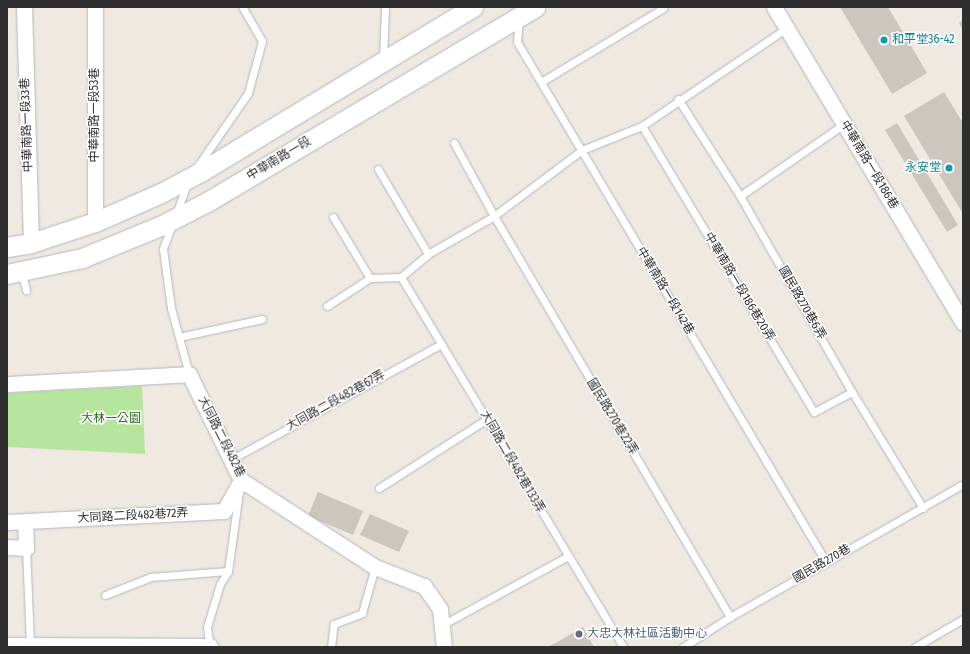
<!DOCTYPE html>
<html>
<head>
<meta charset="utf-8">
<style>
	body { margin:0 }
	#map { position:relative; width:970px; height:654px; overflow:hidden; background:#efe9e1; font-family:"Fira Sans Condensed","Noto Sans TC",sans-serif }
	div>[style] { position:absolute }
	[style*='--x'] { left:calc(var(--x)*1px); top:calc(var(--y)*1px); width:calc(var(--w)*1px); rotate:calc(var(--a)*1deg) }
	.green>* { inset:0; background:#b6e59e }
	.building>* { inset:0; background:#cbc7bf }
	.roads { filter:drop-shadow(0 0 1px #b4b7c1) drop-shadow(0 0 1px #b4b7c1) }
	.service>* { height:7px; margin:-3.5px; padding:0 3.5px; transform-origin:3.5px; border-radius:3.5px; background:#fff }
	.minor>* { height:15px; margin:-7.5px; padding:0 7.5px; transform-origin:7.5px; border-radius:7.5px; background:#fff }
	.tertiary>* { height:19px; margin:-9.5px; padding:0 9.5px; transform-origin:9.5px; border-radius:9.5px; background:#fff }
	.dots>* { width:11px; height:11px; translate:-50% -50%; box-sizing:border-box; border:2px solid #fff; border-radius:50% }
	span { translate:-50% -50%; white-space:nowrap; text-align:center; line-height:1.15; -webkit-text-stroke:3px #fff; paint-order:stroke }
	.culture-label { font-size:12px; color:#0d838f }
	.left { translate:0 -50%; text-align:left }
	.right { translate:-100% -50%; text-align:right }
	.street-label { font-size:12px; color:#2e2e2e }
	.park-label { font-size:12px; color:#2c6e1b }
	.service-label { font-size:12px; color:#4e5e75 }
	.frame { position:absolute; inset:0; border:8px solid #2e2e2e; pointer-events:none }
</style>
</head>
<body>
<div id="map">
	<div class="green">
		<i style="clip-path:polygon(142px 386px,145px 454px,7px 447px,7px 393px)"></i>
	</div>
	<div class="building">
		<i style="clip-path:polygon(840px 7px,888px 7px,927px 73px,892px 94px)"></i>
		<i style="clip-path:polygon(963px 20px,963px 30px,959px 23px)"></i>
		<i style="clip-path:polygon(944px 92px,963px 123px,963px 214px,904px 116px)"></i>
		<i style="clip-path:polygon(897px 123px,958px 225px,947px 232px,885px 130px)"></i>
		<i style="clip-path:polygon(318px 492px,363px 511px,353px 535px,308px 516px)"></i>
		<i style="clip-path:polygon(370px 514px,409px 531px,399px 552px,360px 535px)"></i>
		<i style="clip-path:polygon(583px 627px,594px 647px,548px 647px,559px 641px)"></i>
	</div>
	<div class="roads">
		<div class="service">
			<i style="--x:519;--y:19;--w:23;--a:95"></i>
			<i style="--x:517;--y:42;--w:605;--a:59.28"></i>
			<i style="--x:383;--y:60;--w:53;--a:-87.8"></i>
			<i style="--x:541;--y:82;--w:143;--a:-31.2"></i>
			<i style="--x:678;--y:99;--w:115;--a:57.4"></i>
			<i style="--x:740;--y:196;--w:226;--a:60.3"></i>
			<i style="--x:852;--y:392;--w:136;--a:58.5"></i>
			<i style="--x:642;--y:126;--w:334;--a:59"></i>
			<i style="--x:814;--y:412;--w:43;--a:-27.8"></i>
			<i style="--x:454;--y:143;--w:83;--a:61.3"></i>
			<i style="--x:494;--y:216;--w:465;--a:59.5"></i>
			<i style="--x:197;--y:167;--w:90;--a:-55.4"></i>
			<i style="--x:248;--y:93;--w:54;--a:-74.9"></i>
			<i style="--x:262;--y:41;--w:39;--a:-120"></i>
			<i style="--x:378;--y:169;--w:99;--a:59.5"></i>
			<i style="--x:740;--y:196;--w:126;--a:-34.7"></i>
			<i style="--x:176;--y:214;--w:33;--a:-70"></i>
			<i style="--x:333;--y:217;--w:71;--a:58.8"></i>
			<i style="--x:370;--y:278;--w:31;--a:-2"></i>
			<i style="--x:172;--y:224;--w:27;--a:110"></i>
			<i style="--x:163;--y:249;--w:60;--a:82.3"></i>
			<i style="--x:171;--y:308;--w:68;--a:74.7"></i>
			<i style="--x:21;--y:271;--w:20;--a:75"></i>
			<i style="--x:401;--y:277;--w:35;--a:-40"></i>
			<i style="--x:428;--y:254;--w:76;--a:-29.9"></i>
			<i style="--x:494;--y:216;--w:110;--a:-36.9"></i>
			<i style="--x:582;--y:150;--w:65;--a:-21.8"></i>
			<i style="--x:642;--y:126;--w:175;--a:-34.1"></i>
			<i style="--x:401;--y:277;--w:431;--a:59"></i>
			<i style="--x:327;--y:306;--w:51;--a:-33.1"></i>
			<i style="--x:179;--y:337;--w:85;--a:-12.2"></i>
			<i style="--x:232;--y:459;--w:239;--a:-28.8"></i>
			<i style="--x:379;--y:488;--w:128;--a:-32.6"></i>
			<i style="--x:26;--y:548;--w:97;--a:87.6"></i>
			<i style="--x:105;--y:595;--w:49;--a:-21.4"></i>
			<i style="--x:151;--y:577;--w:77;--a:-4.5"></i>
			<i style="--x:442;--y:625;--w:144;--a:-28.7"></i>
			<i style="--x:210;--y:647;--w:20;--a:-99"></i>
			<i style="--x:207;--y:627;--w:45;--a:-73.2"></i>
			<i style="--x:220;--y:584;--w:15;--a:-58"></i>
			<i style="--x:228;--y:571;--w:80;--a:-82.1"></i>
			<i style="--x:331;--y:647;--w:23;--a:-83"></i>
			<i style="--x:334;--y:624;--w:30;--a:-21"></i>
			<i style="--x:362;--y:613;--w:48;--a:-74.2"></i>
			<i style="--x:683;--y:647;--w:56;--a:-32.6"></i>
			<i style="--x:730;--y:617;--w:268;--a:-29.7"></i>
			<i style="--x:915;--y:647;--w:56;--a:-30.3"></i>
		</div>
		<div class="minor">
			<i style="--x:24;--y:7;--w:236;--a:88.3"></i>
			<i style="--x:95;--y:7;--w:215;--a:90"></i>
			<i style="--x:774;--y:7;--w:368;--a:59.1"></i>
			<i style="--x:7;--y:384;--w:182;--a:-3.1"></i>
			<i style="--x:189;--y:374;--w:118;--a:63.9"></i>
			<i style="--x:241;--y:480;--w:160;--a:33"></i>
			<i style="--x:375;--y:567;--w:53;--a:21.2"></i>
			<i style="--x:424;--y:586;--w:28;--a:55"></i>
			<i style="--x:440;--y:609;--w:38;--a:84"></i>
			<i style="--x:7;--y:522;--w:217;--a:-2.9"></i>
			<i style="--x:224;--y:511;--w:35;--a:-61"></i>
			<i style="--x:7;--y:547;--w:19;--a:3"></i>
			<i style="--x:26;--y:548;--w:26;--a:-92"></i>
			<i style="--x:7;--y:645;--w:203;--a:0.3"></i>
		</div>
		<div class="tertiary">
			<i style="--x:7;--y:247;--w:24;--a:-9"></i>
			<i style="--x:31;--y:243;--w:67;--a:-18.2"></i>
			<i style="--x:95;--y:222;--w:72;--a:-23.7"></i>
			<i style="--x:161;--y:193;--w:47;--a:-28.2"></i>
			<i style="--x:202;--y:171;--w:317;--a:-31.2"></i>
			<i style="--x:7;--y:274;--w:77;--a:-12"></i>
			<i style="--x:82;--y:258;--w:84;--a:-22.3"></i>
			<i style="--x:160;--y:226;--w:53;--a:-27.1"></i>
			<i style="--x:207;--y:202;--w:382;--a:-30.7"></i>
		</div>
	</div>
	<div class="dots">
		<i style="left:884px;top:40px;background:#0f9aa8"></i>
		<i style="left:949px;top:168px;background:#0f9aa8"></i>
		<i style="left:579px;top:634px;background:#5c6f8a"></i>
	</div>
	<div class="culture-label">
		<span class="left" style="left:892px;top:40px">和平堂36-42</span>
		<span class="right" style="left:941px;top:168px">永安堂</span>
	</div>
	<div class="street-label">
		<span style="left:95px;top:115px;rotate:-90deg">中華南路一段53巷</span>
		<span style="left:27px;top:125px;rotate:-92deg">中華南路一段33巷</span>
		<span style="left:279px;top:159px;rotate:-31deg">中華南路一段</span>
		<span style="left:869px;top:165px;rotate:59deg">中華南路一段186巷</span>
		<span style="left:739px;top:287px;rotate:59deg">中華南路一段186巷20弄</span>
		<span style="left:665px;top:291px;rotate:59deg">中華南路一段142巷</span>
		<span style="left:802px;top:303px;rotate:60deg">國民路270巷6弄</span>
		<span style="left:336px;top:401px;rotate:-29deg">大同路二段482巷67弄</span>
		<span style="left:612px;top:417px;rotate:59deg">國民路270巷22弄</span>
		<span style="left:221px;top:437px;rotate:63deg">大同路二段482巷</span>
		<span style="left:512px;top:462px;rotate:60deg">大同路二段482巷133弄</span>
		<span style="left:133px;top:516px;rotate:-3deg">大同路二段482巷72弄</span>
		<span style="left:822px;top:564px;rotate:-30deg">國民路270巷</span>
	</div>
	<div class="park-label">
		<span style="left:111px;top:419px">大林一公園</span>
	</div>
	<div class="service-label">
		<span class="left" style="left:587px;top:634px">大忠大林社區活動中心</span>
	</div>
	<div class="frame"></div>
</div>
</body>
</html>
